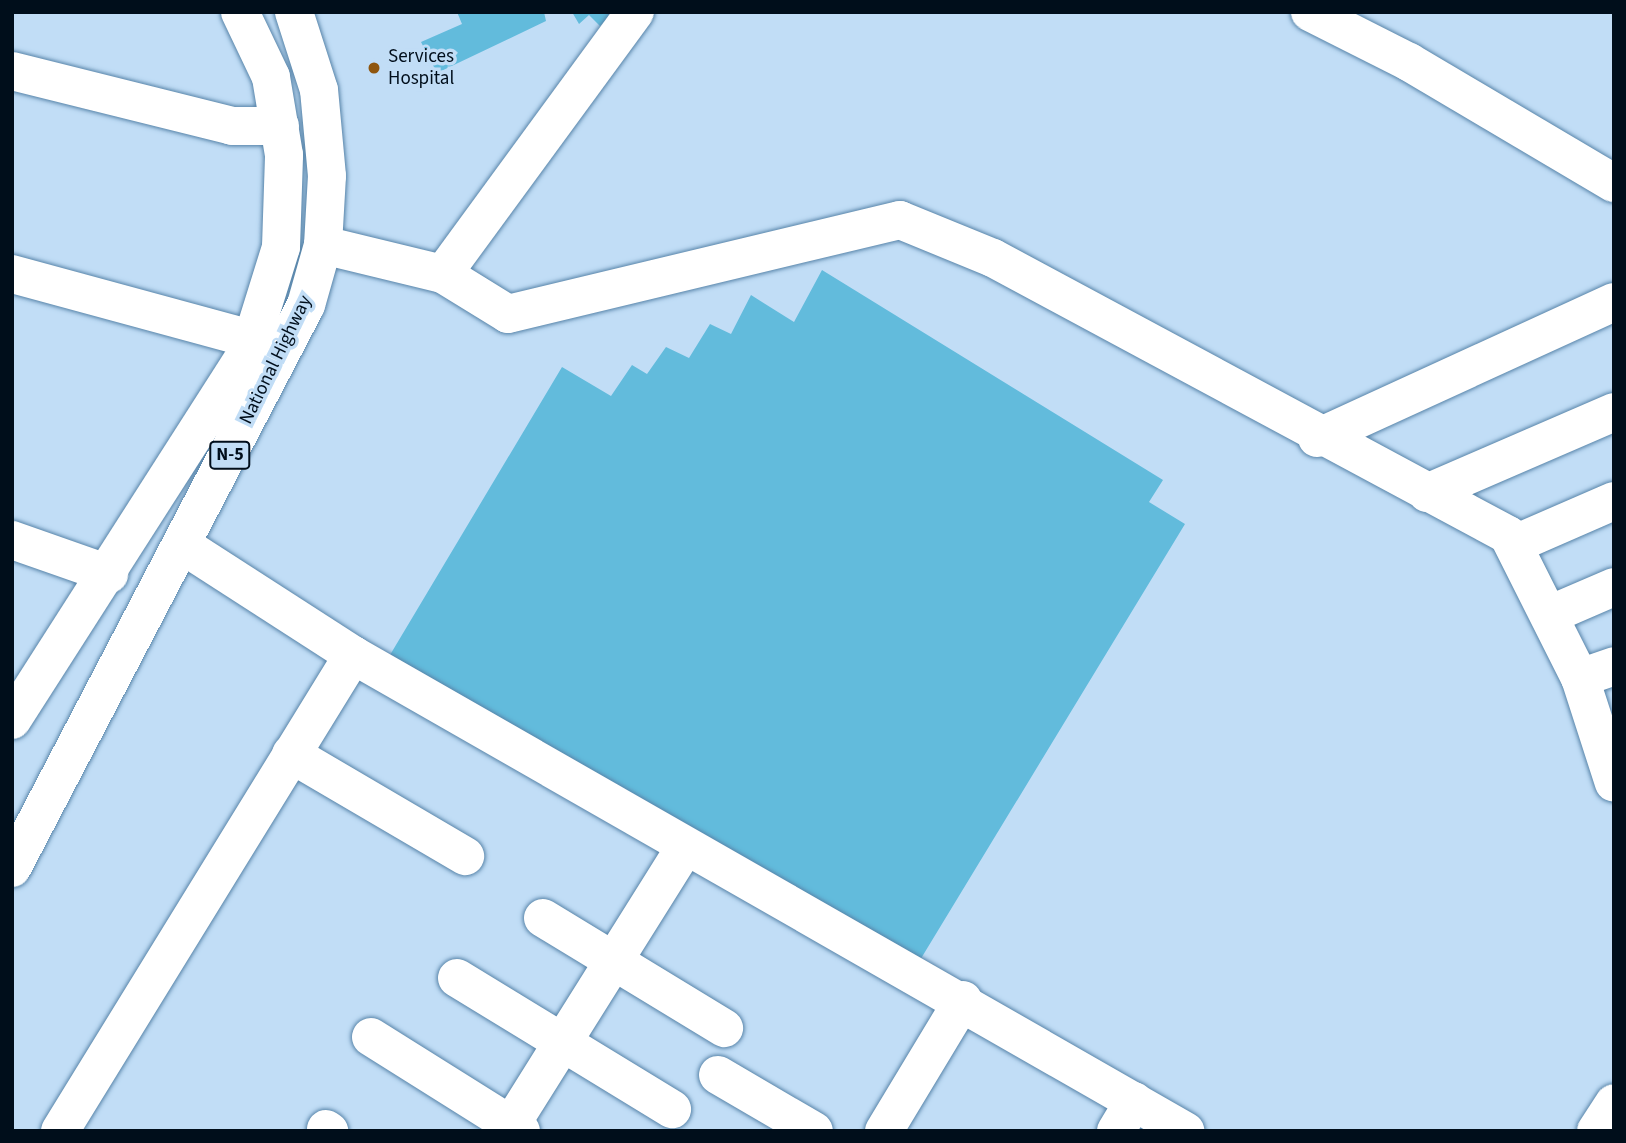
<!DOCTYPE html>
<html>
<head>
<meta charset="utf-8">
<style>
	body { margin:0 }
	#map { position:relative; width:1626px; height:1143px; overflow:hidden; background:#c1ddf6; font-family:"Source Sans 3",sans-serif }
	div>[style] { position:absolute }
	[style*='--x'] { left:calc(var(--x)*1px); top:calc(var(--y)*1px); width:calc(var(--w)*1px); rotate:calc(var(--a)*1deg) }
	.building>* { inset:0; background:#62bbdc }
	.roads { filter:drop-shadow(0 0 2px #5784a9) drop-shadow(0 0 2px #5784a9) }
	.minor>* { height:38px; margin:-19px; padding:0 19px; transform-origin:19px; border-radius:19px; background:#fff }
	.highway>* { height:38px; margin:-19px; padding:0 19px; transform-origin:19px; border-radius:19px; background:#fff }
	.dots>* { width:19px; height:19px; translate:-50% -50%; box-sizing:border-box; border:4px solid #c1ddf6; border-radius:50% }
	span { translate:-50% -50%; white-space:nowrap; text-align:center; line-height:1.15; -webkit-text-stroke:7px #c1ddf6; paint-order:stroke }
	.shield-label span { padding:2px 5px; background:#c1ddf6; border:2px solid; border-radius:5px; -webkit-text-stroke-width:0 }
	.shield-label { font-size:18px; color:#000e1b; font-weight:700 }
	.poi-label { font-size:19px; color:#000e1b }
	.left { translate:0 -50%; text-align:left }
	.street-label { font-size:19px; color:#000e1b }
	.frame { position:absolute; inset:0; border:14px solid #000e1b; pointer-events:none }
</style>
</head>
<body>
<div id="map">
	<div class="building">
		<i style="clip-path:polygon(457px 12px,544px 12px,546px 21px,437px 73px,421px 42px,462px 24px)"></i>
		<i style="clip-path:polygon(572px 12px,614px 12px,600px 26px,589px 15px,579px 24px)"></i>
		<i style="clip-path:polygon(822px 270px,1163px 480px,1149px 502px,1185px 524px,914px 970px,387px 660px,562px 367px,611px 396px,632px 365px,647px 374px,666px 347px,689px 358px,710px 324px,731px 334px,751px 295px,794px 322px)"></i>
	</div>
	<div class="roads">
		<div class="minor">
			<i style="--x:1310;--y:12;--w:111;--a:26.8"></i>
			<i style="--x:1409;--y:62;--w:238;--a:30.6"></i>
			<i style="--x:12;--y:71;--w:227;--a:14"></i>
			<i style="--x:232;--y:126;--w:48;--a:0"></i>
			<i style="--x:323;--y:245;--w:123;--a:13.6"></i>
			<i style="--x:443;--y:274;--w:76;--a:31.6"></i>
			<i style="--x:508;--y:314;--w:403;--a:-13.5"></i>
			<i style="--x:900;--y:220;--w:100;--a:22.2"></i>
			<i style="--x:993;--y:258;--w:585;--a:28.27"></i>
			<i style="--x:1508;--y:535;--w:160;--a:63.3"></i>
			<i style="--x:1580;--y:678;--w:110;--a:72.1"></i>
			<i style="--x:12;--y:274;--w:249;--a:15.2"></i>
			<i style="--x:443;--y:274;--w:325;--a:-53.8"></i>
			<i style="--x:1317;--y:438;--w:327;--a:-24.6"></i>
			<i style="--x:1427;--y:493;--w:204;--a:-23.4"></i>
			<i style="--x:12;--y:540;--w:103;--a:19.3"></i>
			<i style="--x:1515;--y:544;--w:108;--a:-23.5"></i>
			<i style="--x:184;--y:546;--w:201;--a:32.8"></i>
			<i style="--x:353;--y:655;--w:959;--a:29.77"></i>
			<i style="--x:1549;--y:615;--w:71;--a:-23.3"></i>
			<i style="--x:1580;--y:678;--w:36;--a:-19"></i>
			<i style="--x:291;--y:754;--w:202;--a:30.4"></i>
			<i style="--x:543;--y:918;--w:212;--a:31.3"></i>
			<i style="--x:457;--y:978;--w:252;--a:31.4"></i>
			<i style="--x:371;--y:1037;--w:177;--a:32.1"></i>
			<i style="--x:718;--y:1075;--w:111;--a:30.3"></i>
			<i style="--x:326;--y:1129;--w:4;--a:34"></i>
			<i style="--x:60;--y:1131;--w:559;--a:-58.39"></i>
			<i style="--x:507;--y:1131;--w:335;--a:-57.9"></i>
			<i style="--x:884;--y:1131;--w:153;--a:-58.9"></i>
			<i style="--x:1116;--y:1131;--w:35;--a:-59"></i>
			<i style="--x:1596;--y:1131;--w:33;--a:-57"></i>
		</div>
		<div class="highway">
			<i style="--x:12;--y:720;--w:439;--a:-57.4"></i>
			<i style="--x:249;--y:350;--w:108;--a:-72.7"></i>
			<i style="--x:281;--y:247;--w:92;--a:-88.1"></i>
			<i style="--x:284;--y:155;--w:79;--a:-99.5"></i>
			<i style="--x:271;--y:77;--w:72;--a:-115.5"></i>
			<i style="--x:12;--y:868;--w:635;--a:-62.43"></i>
			<i style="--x:306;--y:305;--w:62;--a:-74.2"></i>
			<i style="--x:323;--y:245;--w:69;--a:-86.7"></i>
			<i style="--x:327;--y:176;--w:86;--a:-95.3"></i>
			<i style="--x:319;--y:90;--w:82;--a:-107.8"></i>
		</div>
	</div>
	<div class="dots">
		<i style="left:374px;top:68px;background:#8f560f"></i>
	</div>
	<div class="shield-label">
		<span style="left:230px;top:455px">N-5</span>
	</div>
	<div class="poi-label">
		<span class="left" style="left:388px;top:68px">Services<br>Hospital</span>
	</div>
	<div class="street-label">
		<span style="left:276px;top:360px;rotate:-64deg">National Highway</span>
	</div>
	<div class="frame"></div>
</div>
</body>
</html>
